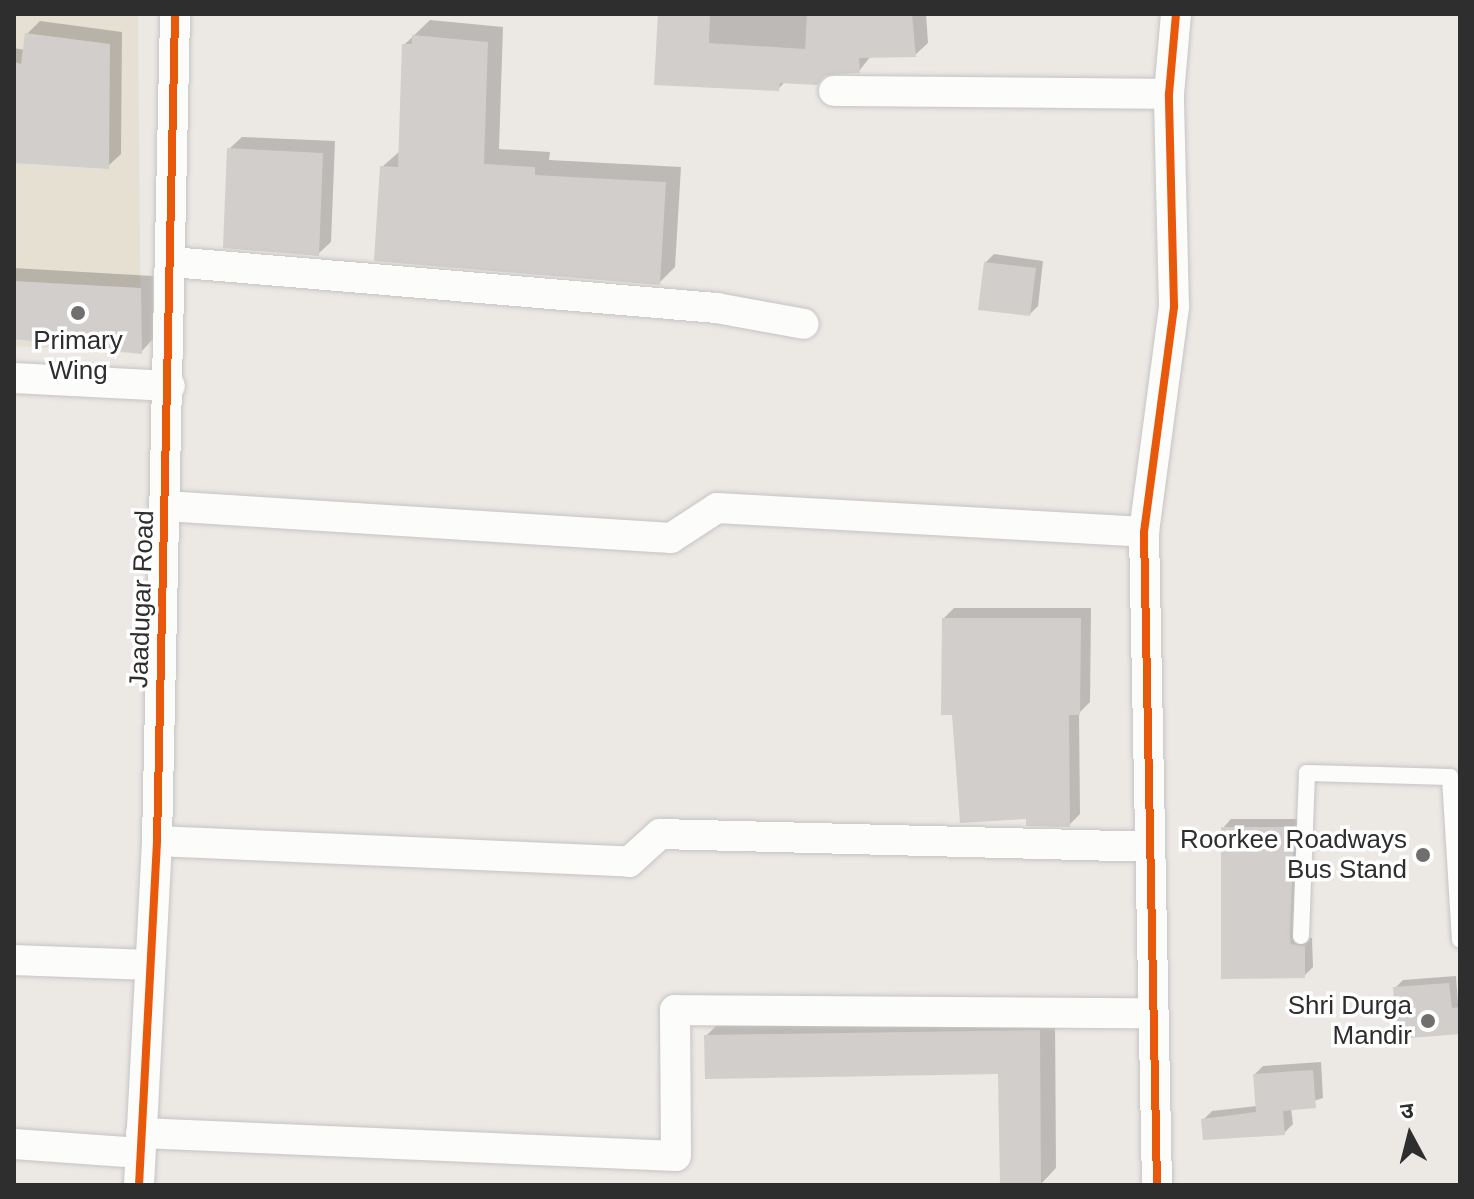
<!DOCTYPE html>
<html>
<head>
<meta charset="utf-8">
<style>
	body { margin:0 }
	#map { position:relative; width:1474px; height:1199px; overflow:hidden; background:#ece8e4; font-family:Helvetica,"Noto Sans Devanagari",sans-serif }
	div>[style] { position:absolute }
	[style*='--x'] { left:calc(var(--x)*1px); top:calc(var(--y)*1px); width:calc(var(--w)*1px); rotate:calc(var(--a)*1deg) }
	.education>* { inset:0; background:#e6e0d3 }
	.shadow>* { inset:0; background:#0003 }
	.building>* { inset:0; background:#d1cecb }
	.roads { filter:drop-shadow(0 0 2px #c5c4c5) drop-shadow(0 0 2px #c5c4c5) }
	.lane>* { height:16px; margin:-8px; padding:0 8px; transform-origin:8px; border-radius:8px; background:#fcfcfb }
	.street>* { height:30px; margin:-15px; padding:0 15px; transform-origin:15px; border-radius:15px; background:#fcfcfb }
	.cycleway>* { height:8px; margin:-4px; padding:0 4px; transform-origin:4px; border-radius:4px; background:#e8590c }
	.dots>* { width:22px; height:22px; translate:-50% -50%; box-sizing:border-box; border:4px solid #fff; border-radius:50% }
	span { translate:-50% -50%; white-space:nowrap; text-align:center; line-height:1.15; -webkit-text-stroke:7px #fff; paint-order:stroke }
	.poi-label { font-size:26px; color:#2e2e2e }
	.right { translate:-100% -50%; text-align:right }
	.street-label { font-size:26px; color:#2e2e2e }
	.frame { position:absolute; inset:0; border:16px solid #2e2e2e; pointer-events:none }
	.north { position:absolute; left:1370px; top:1095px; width:80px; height:80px; -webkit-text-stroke:6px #fff; paint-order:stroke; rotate:353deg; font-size:22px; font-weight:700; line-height:32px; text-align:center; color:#2e2e2e }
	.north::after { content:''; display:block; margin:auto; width:28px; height:36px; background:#2e2e2e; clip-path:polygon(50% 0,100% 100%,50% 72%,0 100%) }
</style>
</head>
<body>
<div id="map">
	<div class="education">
		<i style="clip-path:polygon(14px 14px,138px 14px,141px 354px,14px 346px)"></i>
	</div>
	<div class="shadow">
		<i style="clip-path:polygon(660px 14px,926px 14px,928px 43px,915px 55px,871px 56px,859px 71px,786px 81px,778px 89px)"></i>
		<i style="clip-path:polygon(430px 20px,503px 27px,499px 149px,550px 152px,549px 160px,681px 167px,675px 267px,659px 283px,382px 167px,400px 151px,404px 45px)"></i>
		<i style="clip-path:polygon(40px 21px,122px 32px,121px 154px,108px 166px,14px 161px,14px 48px,25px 50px,27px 34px)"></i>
		<i style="clip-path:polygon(242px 137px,335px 141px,331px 242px,318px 254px,229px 149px)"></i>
		<i style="clip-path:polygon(994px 254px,1043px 261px,1038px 306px,1030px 314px,985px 263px)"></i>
		<i style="clip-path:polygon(14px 268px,153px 276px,153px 339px,141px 352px,14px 337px)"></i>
		<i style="clip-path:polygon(954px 608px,1091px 608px,1090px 702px,1079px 713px,1080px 814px,1069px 825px,1028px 817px,944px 618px)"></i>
		<i style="clip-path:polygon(1231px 819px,1301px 819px,1299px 936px,1312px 938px,1313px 967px,1304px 976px,1223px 828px)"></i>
		<i style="clip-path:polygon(1456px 976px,1460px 1032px,1395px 988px,1403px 980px)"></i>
		<i style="clip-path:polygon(1055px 1015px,1056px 1168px,1040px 1185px,1002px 1185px,1000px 1072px,706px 1036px,723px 1019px)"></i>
		<i style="clip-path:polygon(1321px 1062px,1323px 1098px,1291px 1108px,1293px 1124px,1284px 1133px,1203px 1120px,1212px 1111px,1257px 1106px,1255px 1074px,1263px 1066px)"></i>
	</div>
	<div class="building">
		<i style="clip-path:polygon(658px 14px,710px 14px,709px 43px,805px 49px,807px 14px,912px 14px,916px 57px,859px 58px,860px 73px,826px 75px,817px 85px,780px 83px,779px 91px,654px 85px)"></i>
		<i style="clip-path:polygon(25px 33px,110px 44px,109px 169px,14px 163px,14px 62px,21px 64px)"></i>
		<i style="clip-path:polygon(412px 35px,488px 42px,484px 164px,535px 167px,535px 175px,666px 182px,660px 285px,374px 261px,380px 166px,398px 167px,402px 44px,412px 44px)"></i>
		<i style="clip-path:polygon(227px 148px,323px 153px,319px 256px,223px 248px)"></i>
		<i style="clip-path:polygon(984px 262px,1036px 268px,1030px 316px,978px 310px)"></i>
		<i style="clip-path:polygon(14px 281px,141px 288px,142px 354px,14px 339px)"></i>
		<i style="clip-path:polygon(942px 618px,1081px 618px,1080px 715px,1069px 715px,1070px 827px,1026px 826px,1026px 819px,960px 823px,952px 715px,941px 715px)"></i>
		<i style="clip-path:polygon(1221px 827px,1294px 827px,1290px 936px,1291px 944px,1305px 946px,1305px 978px,1221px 979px)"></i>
		<i style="clip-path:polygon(1449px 983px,1452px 1008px,1460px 1007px,1460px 1034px,1397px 1039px,1393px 987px)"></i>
		<i style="clip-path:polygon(1040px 1030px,1041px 1185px,1000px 1185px,998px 1074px,705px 1079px,704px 1035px)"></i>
		<i style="clip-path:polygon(1313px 1070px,1316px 1108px,1283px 1111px,1285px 1135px,1203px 1140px,1201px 1119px,1256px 1112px,1253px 1074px)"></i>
	</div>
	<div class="roads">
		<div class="lane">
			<i style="--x:1301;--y:936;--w:163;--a:-87.9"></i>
			<i style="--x:1307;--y:773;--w:143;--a:1.6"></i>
			<i style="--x:1450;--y:777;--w:163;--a:86.5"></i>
		</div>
		<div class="street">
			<i style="--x:834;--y:91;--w:335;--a:0.5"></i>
			<i style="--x:172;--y:262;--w:546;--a:4.83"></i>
			<i style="--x:716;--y:308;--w:89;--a:10.3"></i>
			<i style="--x:14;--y:378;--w:156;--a:2.9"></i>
			<i style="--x:165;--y:506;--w:507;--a:3.62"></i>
			<i style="--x:671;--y:538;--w:55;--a:-33.1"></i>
			<i style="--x:717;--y:508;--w:428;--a:3.2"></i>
			<i style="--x:157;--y:841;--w:472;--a:2.5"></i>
			<i style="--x:629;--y:862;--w:42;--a:-42.1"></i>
			<i style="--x:660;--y:834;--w:485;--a:1.5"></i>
			<i style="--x:14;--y:960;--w:135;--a:2.1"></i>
			<i style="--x:141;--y:1133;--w:535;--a:2.46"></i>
			<i style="--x:676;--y:1156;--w:146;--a:-90.4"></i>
			<i style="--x:675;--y:1010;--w:479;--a:0.4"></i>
			<i style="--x:14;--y:1144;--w:126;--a:4.1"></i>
			<i style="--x:139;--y:1185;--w:344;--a:-87"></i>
			<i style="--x:157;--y:841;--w:827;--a:-88.75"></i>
			<i style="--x:1157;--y:1185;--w:653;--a:-91.14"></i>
			<i style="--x:1144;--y:532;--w:228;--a:-82.4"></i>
			<i style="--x:1174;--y:306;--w:212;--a:-91.4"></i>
			<i style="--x:1169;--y:94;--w:80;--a:-85"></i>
		</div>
	</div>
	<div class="cycleway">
		<i style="--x:139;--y:1185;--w:344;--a:-87"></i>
		<i style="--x:157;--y:841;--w:827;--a:-88.75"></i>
		<i style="--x:1157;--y:1185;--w:653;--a:-91.14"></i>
		<i style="--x:1144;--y:532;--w:228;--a:-82.4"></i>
		<i style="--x:1174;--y:306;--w:212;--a:-91.4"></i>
		<i style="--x:1169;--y:94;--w:80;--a:-85"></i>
	</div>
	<div class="dots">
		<i style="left:78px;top:313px;background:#706f6e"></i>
		<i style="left:1423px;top:855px;background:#706f6e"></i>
		<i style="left:1428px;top:1021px;background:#706f6e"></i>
	</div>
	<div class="poi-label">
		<span style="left:78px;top:356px">Primary<br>Wing</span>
		<span class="right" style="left:1407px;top:855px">Roorkee Roadways<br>Bus Stand</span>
		<span class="right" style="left:1412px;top:1021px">Shri Durga<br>Mandir</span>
	</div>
	<div class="street-label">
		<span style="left:142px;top:599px;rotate:-88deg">Jaadugar Road</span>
	</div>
	<div class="frame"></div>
	<div class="north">उ</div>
</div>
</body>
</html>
